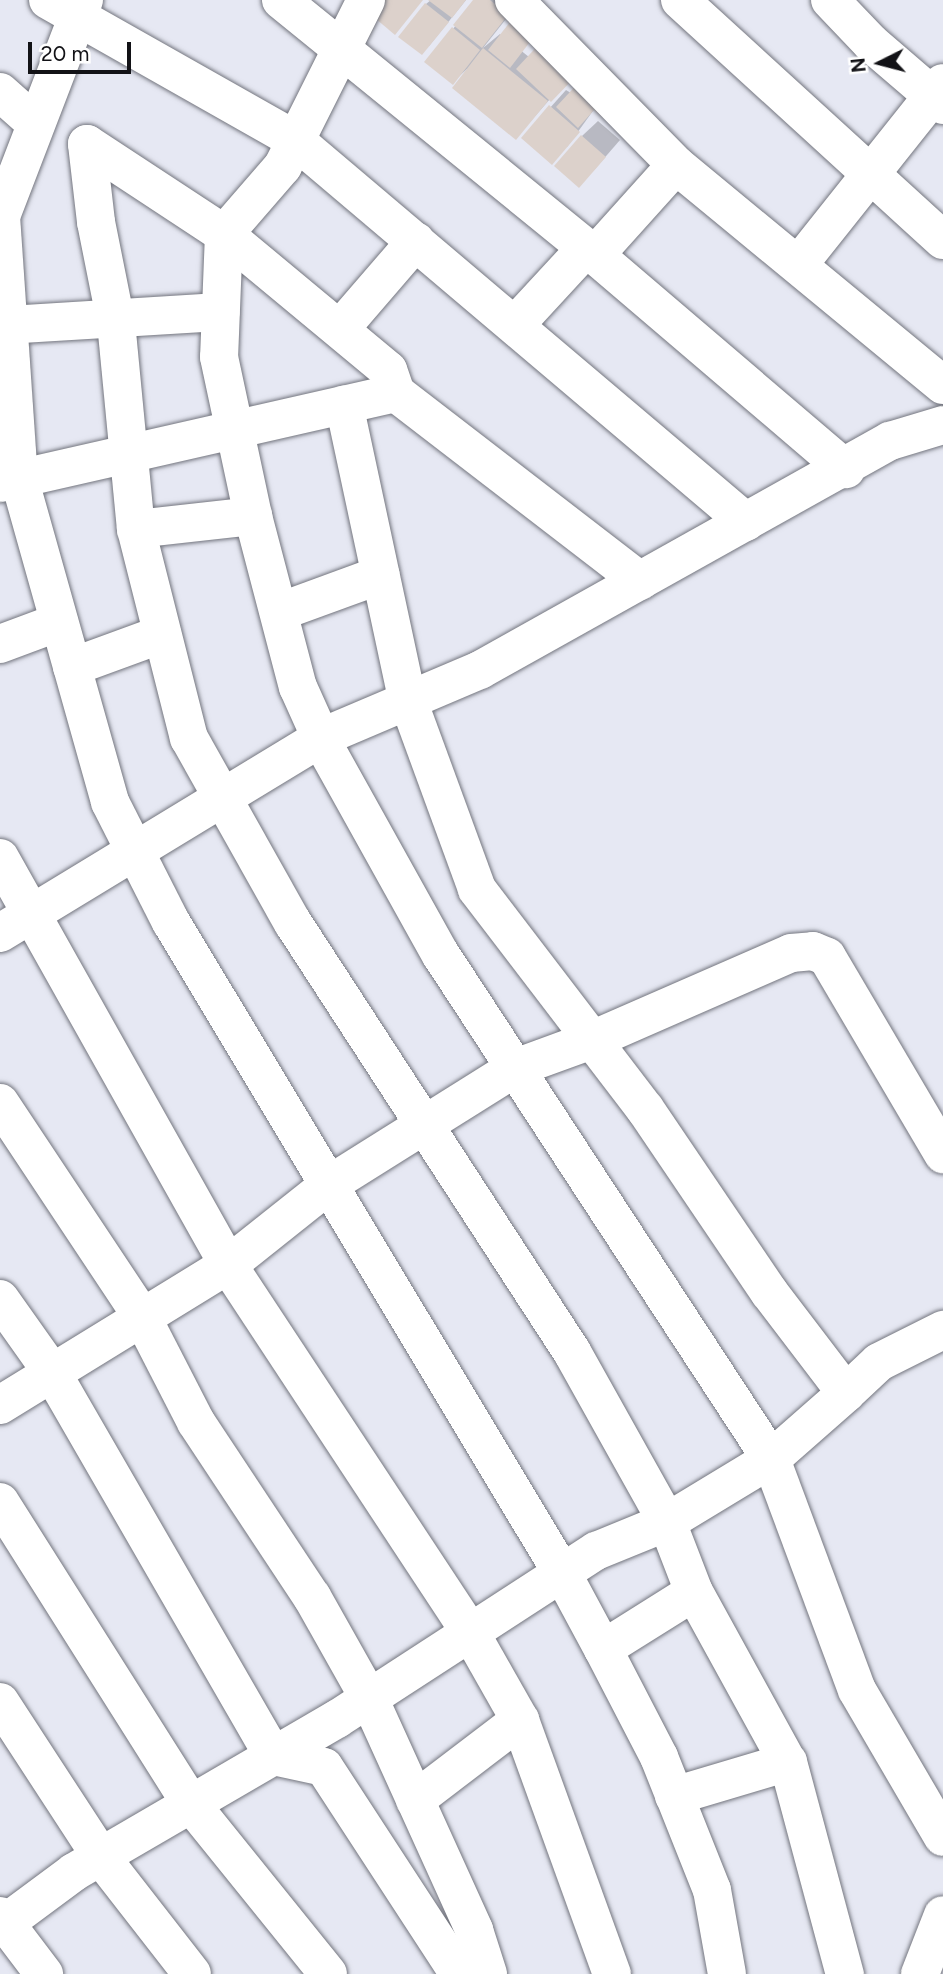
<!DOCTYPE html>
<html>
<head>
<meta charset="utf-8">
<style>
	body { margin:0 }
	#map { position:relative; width:943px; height:1974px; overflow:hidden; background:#e6e8f3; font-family:Figtree,sans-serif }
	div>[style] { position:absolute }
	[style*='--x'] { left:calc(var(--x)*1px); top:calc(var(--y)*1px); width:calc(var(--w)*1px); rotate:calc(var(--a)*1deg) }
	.shadow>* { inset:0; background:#0003 }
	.building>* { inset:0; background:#dcd1cb }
	.roads { filter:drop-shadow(0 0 2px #73757e) drop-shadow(0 0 2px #73757e) }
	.minor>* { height:38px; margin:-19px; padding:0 19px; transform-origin:19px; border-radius:19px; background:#fff }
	span { translate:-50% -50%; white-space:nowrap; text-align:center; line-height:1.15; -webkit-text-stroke:5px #fff; paint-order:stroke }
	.north { position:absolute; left:845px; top:28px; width:70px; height:70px; -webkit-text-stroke:5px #fff; paint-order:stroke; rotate:264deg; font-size:19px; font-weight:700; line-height:28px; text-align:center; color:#121216 }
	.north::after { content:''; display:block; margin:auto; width:24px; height:32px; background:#121216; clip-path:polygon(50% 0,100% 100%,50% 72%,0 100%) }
	.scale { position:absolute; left:28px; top:42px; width:103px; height:32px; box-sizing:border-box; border:4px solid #121216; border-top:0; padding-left:9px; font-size:21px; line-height:24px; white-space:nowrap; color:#121216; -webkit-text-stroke:5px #fff; paint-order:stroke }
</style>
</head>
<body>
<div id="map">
	<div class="shadow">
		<i style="clip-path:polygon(431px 0,466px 0,429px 46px,426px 4px)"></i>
		<i style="clip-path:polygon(475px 0,521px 0,483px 48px,500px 34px,529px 57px,550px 99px,516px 138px,467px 69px,453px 82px,453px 29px)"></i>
		<i style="clip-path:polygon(566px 90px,595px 108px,567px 147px,523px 138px)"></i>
		<i style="clip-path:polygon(598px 121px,620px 140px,594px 170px,582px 136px)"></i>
	</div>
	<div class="building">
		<i style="clip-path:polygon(379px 0,423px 0,395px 35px,369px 13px)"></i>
		<i style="clip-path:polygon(428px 0,466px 0,452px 18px)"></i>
		<i style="clip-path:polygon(473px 0,490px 0,508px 15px,482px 48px,453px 25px)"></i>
		<i style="clip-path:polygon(425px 3px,449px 22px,422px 55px,398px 37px)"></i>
		<i style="clip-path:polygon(514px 17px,536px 34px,510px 68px,488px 50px)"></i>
		<i style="clip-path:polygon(452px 27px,480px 50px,453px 85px,424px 62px)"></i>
		<i style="clip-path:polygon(543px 40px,578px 74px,551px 102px,516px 69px)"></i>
		<i style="clip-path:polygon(483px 48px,548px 101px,516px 140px,452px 88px)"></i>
		<i style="clip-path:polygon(582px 79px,603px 118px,594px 110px,578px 128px,556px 107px)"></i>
		<i style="clip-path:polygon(549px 105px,580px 132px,552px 165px,521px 138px)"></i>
		<i style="clip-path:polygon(581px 135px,606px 157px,579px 188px,554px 166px)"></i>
	</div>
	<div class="roads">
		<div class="minor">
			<i style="--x:48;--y:0;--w:284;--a:29.5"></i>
			<i style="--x:295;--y:140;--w:591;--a:40.26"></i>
			<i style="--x:84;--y:0;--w:231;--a:111"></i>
			<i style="--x:1;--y:216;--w:263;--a:86.1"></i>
			<i style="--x:19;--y:478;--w:337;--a:74.3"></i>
			<i style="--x:110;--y:802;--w:135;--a:63.1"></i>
			<i style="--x:171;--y:922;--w:759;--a:59.01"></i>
			<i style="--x:562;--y:1573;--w:86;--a:61.7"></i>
			<i style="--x:603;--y:1649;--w:122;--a:62.6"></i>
			<i style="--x:659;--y:1757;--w:143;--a:68.3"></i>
			<i style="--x:712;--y:1890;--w:85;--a:79.9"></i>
			<i style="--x:281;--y:0;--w:405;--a:39.1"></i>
			<i style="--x:595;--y:255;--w:330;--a:40.5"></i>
			<i style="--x:366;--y:0;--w:186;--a:116.6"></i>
			<i style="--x:283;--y:166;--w:90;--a:130.9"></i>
			<i style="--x:224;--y:234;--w:123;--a:92.3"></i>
			<i style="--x:219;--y:357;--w:163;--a:77.9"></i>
			<i style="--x:253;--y:516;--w:177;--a:75.3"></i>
			<i style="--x:298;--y:687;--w:66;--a:65.8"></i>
			<i style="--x:325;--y:747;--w:238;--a:60.9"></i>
			<i style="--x:441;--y:955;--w:602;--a:56.78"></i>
			<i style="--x:771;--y:1459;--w:246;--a:69.6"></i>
			<i style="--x:857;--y:1690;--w:170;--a:59.7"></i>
			<i style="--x:514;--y:0;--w:231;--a:45.5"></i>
			<i style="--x:676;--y:165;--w:346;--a:39.5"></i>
			<i style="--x:680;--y:0;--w:356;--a:42.4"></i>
			<i style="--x:830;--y:0;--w:59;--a:46.4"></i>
			<i style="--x:871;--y:43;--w:95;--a:40.7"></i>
			<i style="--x:0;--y:92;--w:48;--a:41.6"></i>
			<i style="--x:595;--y:255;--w:121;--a:-48"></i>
			<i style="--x:799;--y:264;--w:231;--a:-51.5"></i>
			<i style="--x:7;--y:325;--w:214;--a:-3.5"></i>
			<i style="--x:515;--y:325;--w:105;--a:-47.3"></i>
			<i style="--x:340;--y:329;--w:116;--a:-49.2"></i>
			<i style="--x:396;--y:393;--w:24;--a:-109"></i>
			<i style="--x:388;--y:370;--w:213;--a:-140.3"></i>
			<i style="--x:224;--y:234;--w:164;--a:-146.7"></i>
			<i style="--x:87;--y:144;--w:79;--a:83.4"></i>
			<i style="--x:96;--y:222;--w:102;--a:78.7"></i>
			<i style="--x:116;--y:322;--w:208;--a:84.5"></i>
			<i style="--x:136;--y:529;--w:216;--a:75.8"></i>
			<i style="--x:189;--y:738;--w:212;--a:60.7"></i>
			<i style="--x:293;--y:923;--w:512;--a:56.96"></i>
			<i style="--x:572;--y:1352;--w:195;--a:60.8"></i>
			<i style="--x:667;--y:1522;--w:75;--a:68.9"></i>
			<i style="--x:694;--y:1592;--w:193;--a:61.2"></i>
			<i style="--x:0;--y:483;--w:406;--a:-12.8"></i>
			<i style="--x:396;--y:393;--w:308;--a:37.6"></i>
			<i style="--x:136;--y:529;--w:118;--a:-6.3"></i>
			<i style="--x:279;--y:612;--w:108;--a:-20.1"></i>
			<i style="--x:0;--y:644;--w:63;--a:-20.4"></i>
			<i style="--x:72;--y:667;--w:96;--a:-20.1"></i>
			<i style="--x:0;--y:858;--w:467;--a:60.7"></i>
			<i style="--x:228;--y:1265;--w:440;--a:56.6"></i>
			<i style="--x:470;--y:1632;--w:101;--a:60.4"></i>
			<i style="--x:520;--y:1720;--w:270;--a:70.1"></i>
			<i style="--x:0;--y:933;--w:377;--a:-31.3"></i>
			<i style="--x:322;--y:737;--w:172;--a:-23"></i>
			<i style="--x:480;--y:670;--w:470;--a:-29.2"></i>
			<i style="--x:890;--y:441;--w:55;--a:-16.8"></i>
			<i style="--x:0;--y:1103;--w:257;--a:56.4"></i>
			<i style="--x:142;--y:1317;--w:118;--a:62.8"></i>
			<i style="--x:196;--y:1422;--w:210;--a:56.5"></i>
			<i style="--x:312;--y:1597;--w:116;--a:60.6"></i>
			<i style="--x:369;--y:1698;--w:255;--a:65.6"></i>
			<i style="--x:474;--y:1930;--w:46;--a:72.3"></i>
			<i style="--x:0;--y:1299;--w:88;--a:54.7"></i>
			<i style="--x:51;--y:1371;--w:444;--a:60"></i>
			<i style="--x:273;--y:1756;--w:52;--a:12.2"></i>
			<i style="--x:324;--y:1767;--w:247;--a:56.9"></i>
			<i style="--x:846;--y:1393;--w:45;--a:-43.2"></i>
			<i style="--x:879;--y:1362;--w:72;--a:-26.6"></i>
			<i style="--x:0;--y:1405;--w:268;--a:-31.6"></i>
			<i style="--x:228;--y:1265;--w:130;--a:-38.5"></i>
			<i style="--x:330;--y:1184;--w:218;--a:-32.1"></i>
			<i style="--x:515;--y:1068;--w:82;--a:-20"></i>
			<i style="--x:592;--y:1040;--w:217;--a:-23.6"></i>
			<i style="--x:791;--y:953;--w:22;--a:-5"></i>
			<i style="--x:813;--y:951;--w:15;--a:23"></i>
			<i style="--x:827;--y:957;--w:229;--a:59.5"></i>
			<i style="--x:0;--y:1502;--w:357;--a:57.7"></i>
			<i style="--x:191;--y:1804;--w:218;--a:51.1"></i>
			<i style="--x:603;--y:1649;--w:107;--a:-32.1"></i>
			<i style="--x:0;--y:1702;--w:185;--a:56.9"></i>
			<i style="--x:101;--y:1857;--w:148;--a:52.1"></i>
			<i style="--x:674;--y:1796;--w:119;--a:-16.6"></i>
			<i style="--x:788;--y:1762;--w:220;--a:75"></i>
			<i style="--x:415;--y:1800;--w:132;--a:-37.3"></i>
			<i style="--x:0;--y:1916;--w:73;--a:52.8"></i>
			<i style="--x:0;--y:1927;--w:92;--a:-36.6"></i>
			<i style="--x:74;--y:1872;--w:304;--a:-30.2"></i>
			<i style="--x:337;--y:1719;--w:309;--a:-33"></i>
			<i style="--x:596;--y:1551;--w:77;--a:-22.2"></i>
			<i style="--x:667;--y:1522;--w:122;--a:-31.2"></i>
			<i style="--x:771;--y:1459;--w:100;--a:-41.3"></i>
			<i style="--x:846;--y:1393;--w:127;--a:-127.3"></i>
			<i style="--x:769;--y:1292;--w:221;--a:-124.1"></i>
			<i style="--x:645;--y:1109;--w:277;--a:-127.4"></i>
			<i style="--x:477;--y:889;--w:203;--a:-110.1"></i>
			<i style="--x:407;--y:698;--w:300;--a:-102.1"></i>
			<i style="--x:920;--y:1974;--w:63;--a:-68.7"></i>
		</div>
	</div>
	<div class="north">N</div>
	<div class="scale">20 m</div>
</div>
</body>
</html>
